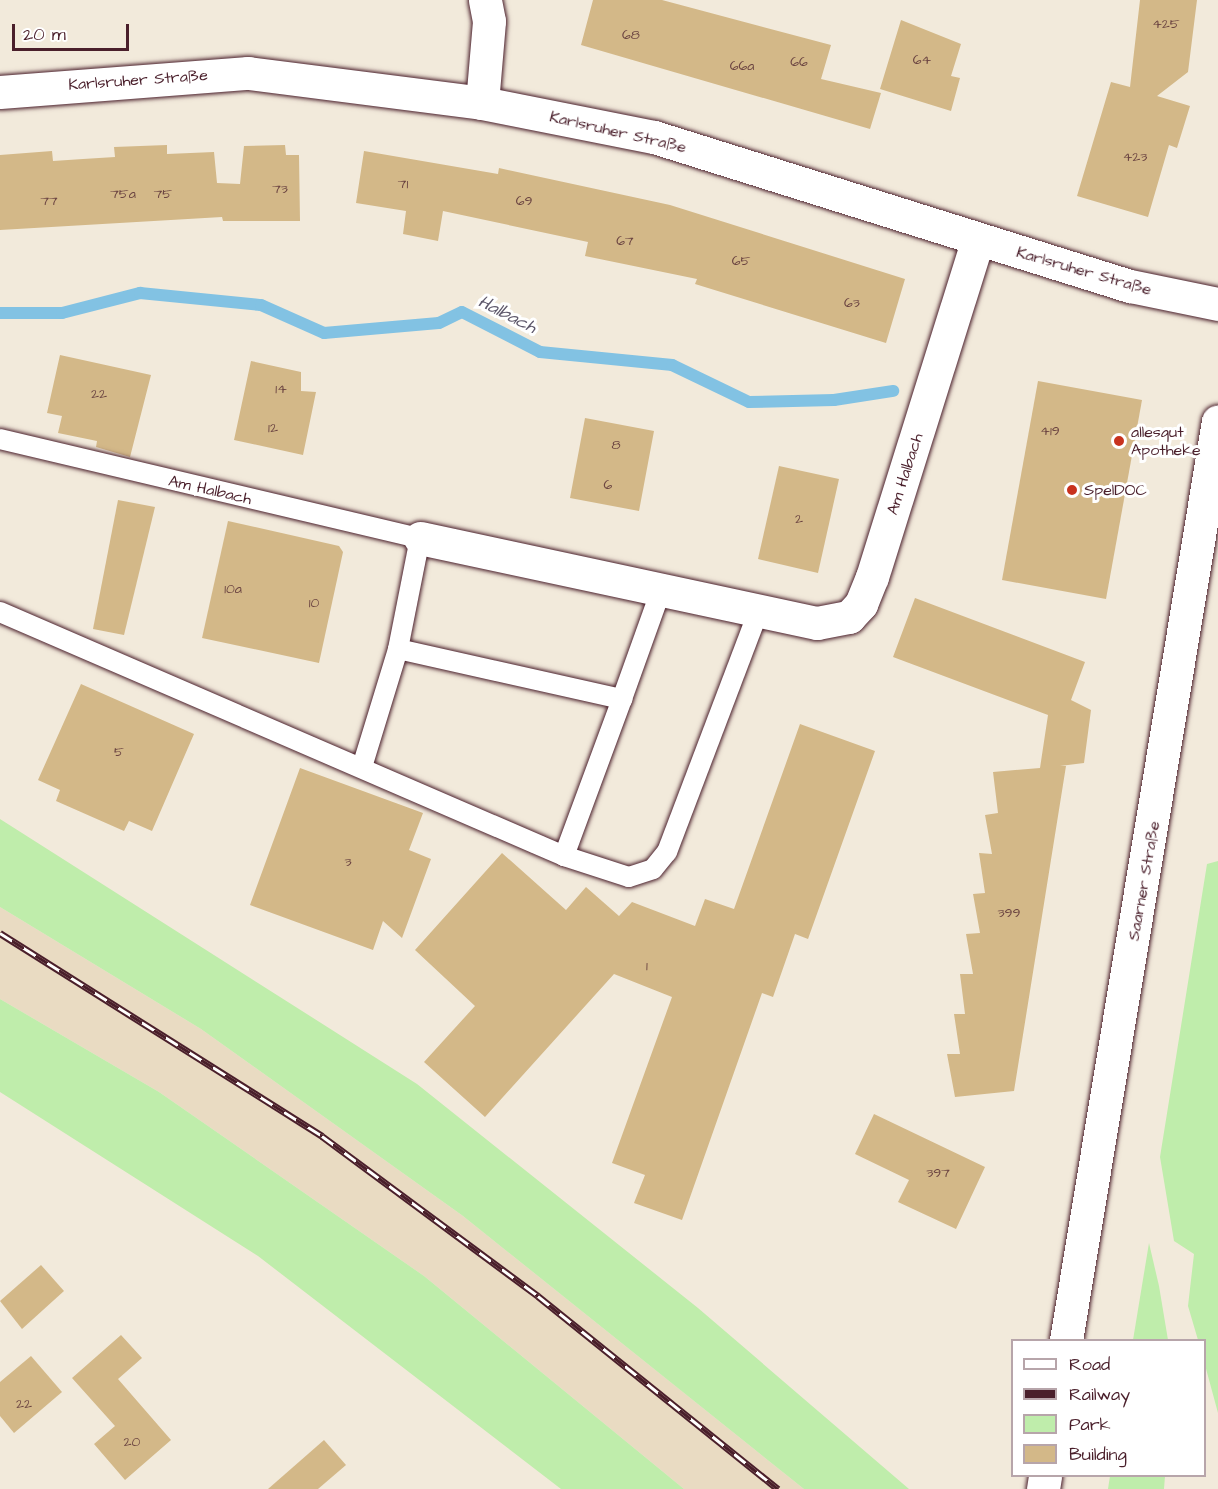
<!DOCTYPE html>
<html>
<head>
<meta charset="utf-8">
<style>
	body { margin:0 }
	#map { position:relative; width:1218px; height:1489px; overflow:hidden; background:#f2eadb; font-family:"Architects Daughter",sans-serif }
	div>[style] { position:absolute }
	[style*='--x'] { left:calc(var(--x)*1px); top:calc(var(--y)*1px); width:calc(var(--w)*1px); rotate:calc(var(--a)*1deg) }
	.built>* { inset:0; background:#e9dbc2 }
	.green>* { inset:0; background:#bfedab }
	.stream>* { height:12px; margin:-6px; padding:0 6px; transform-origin:6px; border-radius:6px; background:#82c2e3 }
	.building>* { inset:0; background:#d3b888 }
	.roads { filter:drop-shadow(0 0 2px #4a1f2b) drop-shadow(0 0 2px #4a1f2b) }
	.service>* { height:20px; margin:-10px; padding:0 10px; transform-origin:10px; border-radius:10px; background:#fff }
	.minor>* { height:33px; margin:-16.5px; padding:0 16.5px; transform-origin:16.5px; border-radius:16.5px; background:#fff }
	.secondary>* { height:33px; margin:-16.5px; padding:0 16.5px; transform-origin:16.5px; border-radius:16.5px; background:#fff }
	.rail>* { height:7px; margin-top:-3.5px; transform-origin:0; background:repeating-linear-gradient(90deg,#fff 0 14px,#4a1f2b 0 28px); box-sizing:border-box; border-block:2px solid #4a1f2b }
	.dots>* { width:16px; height:16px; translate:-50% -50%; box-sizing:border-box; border:3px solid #fff; border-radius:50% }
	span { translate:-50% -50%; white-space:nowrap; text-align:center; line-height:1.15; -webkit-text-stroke:6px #fff; paint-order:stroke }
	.number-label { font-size:14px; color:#6c4542 }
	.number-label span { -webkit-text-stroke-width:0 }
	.street-label { font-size:16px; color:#4a1f2b }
	.poi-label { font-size:16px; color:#4a1f2b }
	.left { translate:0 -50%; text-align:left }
	.water-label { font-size:18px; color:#5e586b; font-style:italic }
	.legend { position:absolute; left:1011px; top:1339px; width:195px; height:138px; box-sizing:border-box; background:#fff; border:2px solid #b7a5aa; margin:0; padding:8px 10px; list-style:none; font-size:18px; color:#4a1f2b }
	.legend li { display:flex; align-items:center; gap:12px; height:30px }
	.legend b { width:30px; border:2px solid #b7a5aa }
	.scale { position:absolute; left:12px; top:24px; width:117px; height:27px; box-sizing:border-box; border:3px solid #4a1f2b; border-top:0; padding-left:8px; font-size:18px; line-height:21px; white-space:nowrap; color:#4a1f2b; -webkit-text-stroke:4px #fff; paint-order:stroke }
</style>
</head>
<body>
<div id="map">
	<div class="built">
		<i style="clip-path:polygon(0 907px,201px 1029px,463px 1216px,804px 1489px,684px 1489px,424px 1276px,159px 1092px,0 999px)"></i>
	</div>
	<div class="green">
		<i style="clip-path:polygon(0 819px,417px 1084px,698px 1308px,909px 1489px,804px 1489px,463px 1216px,201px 1029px,0 907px)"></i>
		<i style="clip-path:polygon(1218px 861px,1218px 1413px,1205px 1365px,1204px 1340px,1198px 1340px,1188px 1306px,1194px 1254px,1174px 1241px,1160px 1157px,1207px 864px)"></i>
		<i style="clip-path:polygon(0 999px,159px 1092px,424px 1276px,684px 1489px,561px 1489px,258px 1256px,0 1092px)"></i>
		<i style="clip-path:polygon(1149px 1243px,1159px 1286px,1168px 1340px,1133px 1340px)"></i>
		<i style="clip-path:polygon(1110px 1476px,1165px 1476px,1164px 1489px,1108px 1489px)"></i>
	</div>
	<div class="stream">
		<i style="--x:0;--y:313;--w:62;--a:0"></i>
		<i style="--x:62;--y:313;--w:81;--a:-14.4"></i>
		<i style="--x:140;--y:293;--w:122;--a:5.7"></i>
		<i style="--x:261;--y:305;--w:69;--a:24"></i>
		<i style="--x:324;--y:333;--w:115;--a:-5"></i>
		<i style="--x:439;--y:323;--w:25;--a:-26"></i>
		<i style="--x:462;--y:312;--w:88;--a:27.1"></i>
		<i style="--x:540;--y:352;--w:133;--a:5.6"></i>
		<i style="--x:672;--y:365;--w:85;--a:25.7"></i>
		<i style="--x:749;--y:402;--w:85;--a:-1.3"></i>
		<i style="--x:834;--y:400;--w:60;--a:-8.7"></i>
	</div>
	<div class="building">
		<i style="clip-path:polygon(593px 0,662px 0,831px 45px,821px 79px,881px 93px,870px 129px,581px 45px)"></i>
		<i style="clip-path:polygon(1140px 0,1197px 0,1188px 72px,1157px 96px,1190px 106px,1177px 148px,1169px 145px,1148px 217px,1077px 196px,1111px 82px,1130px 87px)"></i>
		<i style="clip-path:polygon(901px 20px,961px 44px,951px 76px,960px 78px,951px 111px,880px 89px)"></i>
		<i style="clip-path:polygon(167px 145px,167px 154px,214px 152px,217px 183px,240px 184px,244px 146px,285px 145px,286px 155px,299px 155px,300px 221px,223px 221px,222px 217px,0 230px,0 155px,52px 151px,53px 161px,83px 159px,115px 157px,114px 147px)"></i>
		<i style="clip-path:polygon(364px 151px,498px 174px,499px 168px,670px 205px,905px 279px,886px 343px,695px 284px,697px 279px,585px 256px,588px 242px,443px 211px,438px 241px,403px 234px,406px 211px,356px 203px)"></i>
		<i style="clip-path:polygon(60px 355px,151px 375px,130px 457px,96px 447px,97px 441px,58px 433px,62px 416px,47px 413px)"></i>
		<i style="clip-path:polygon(251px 361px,301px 372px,301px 391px,316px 392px,303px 455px,234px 440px)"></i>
		<i style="clip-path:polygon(1038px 381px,1142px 400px,1106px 599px,1002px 580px)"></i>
		<i style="clip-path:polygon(585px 418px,654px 431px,639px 511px,570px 498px)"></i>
		<i style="clip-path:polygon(779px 466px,839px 479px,818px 573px,758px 559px)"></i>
		<i style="clip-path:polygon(118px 500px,155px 507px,124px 635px,93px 629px)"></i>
		<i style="clip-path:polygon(228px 521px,339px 546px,343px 552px,319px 663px,202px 638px)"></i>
		<i style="clip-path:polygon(915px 598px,1085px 662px,1071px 700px,1091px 710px,1084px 763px,1060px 766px,1066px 766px,1014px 1091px,955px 1097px,947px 1054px,960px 1054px,954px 1014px,965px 1014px,960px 974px,973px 974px,966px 934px,980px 933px,973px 894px,985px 893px,979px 853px,992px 854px,985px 815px,998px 813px,993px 772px,1040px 768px,1048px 715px,893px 657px)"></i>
		<i style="clip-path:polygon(81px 684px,194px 734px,152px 831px,129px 821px,124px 831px,56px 801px,60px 790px,38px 780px)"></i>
		<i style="clip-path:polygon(800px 724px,875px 751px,808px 939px,795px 934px,773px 997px,762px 993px,682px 1220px,634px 1203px,645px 1175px,612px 1163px,672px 997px,614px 974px,485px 1117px,424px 1062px,475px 1006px,415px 950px,502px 853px,566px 910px,586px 887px,619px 916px,632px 902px,695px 926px,705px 899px,734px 909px)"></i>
		<i style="clip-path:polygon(300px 768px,423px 813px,409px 850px,431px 859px,402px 938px,383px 921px,373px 950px,250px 905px)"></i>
		<i style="clip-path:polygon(874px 1114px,985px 1167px,956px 1229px,898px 1202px,909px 1180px,855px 1154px)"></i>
		<i style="clip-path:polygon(41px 1265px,64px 1291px,22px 1329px,0 1301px)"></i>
		<i style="clip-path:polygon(121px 1335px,142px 1358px,118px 1379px,171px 1440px,125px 1480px,94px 1444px,115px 1426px,72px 1378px)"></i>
		<i style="clip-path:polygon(31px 1356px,62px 1392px,14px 1433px,0 1416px,0 1382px)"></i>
		<i style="clip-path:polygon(324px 1440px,346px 1465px,318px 1489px,268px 1489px)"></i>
	</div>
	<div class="roads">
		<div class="service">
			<i style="--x:0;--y:439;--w:432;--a:13.3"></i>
			<i style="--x:420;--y:538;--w:113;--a:101.2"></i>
			<i style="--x:398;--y:649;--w:230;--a:12.6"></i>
			<i style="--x:622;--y:699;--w:119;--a:-70.3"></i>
			<i style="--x:0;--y:612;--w:615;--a:23.39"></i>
			<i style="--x:564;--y:856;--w:68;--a:17.9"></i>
			<i style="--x:629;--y:877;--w:25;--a:-18"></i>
			<i style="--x:653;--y:869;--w:22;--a:-51"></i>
			<i style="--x:667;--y:852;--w:259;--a:-69.2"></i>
			<i style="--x:362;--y:767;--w:123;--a:-73"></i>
			<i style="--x:564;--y:856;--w:167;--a:-69.7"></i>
		</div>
		<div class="minor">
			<i style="--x:0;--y:92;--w:249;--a:-4.4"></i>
			<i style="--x:248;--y:73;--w:236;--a:7.3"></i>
			<i style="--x:482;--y:103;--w:175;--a:11.2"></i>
			<i style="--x:654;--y:137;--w:499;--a:17.4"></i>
			<i style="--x:1130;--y:286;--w:90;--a:11.6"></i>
			<i style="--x:482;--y:103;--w:82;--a:-85.1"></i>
			<i style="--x:489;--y:21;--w:21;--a:-101"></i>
			<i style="--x:420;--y:538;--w:406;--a:12.1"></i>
			<i style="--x:817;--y:623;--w:33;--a:-11"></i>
			<i style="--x:849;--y:617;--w:18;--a:-47"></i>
			<i style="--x:861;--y:604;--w:29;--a:-68"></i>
			<i style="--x:872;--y:577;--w:354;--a:-72.6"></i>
		</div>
		<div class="secondary">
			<i style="--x:1066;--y:1340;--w:931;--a:-80.61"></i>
			<i style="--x:1043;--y:1489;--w:13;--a:-81"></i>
		</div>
	</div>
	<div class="rail">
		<i style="--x:0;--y:933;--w:381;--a:32.2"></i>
		<i style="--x:322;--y:1136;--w:269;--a:36.5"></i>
		<i style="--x:538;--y:1296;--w:308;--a:38.8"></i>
	</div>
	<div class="dots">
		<i style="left:1119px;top:441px;background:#c8321e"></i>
		<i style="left:1072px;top:490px;background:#c8321e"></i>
	</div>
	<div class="number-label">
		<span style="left:1166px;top:24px">425</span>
		<span style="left:631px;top:35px">68</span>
		<span style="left:922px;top:60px">64</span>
		<span style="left:799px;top:62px">66</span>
		<span style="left:742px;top:66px">66a</span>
		<span style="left:1135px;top:157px">423</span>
		<span style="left:403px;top:184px">71</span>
		<span style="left:280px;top:189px">73</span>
		<span style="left:123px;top:194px">75a</span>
		<span style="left:163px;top:194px">75</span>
		<span style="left:49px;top:201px">77</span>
		<span style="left:524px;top:201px">69</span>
		<span style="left:625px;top:241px">67</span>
		<span style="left:741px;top:261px">65</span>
		<span style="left:852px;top:303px">63</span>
		<span style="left:281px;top:389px">14</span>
		<span style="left:99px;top:394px">22</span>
		<span style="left:273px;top:428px">12</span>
		<span style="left:1050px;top:431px">419</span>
		<span style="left:616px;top:445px">8</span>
		<span style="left:608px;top:485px">6</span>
		<span style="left:799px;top:519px">2</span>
		<span style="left:233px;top:589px">10a</span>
		<span style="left:314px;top:603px">10</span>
		<span style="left:119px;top:752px">5</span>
		<span style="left:348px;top:862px">3</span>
		<span style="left:1009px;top:913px">399</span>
		<span style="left:647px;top:966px">1</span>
		<span style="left:938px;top:1173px">397</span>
		<span style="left:24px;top:1404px">22</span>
		<span style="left:132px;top:1442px">20</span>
	</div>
	<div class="street-label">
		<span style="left:138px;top:80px;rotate:-4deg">Karlsruher Straße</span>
		<span style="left:618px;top:132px;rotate:13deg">Karlsruher Straße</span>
		<span style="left:1084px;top:271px;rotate:16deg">Karlsruher Straße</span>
		<span style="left:905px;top:474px;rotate:-72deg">Am Halbach</span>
		<span style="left:210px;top:490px;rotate:13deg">Am Halbach</span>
		<span style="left:1144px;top:881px;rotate:-80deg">Saarner Straße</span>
	</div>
	<div class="poi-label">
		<span class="left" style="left:1131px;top:441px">allesgut<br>Apotheke</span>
		<span class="left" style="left:1084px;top:490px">SpelDOC</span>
	</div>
	<div class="water-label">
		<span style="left:507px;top:315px;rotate:27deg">Halbach</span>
	</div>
	<ul class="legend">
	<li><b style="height:8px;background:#fff"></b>Road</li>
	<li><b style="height:8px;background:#4a1f2b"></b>Railway</li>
	<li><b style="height:16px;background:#bfedab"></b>Park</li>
	<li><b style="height:16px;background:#d3b888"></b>Building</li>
	</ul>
	<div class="scale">20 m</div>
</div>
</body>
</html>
